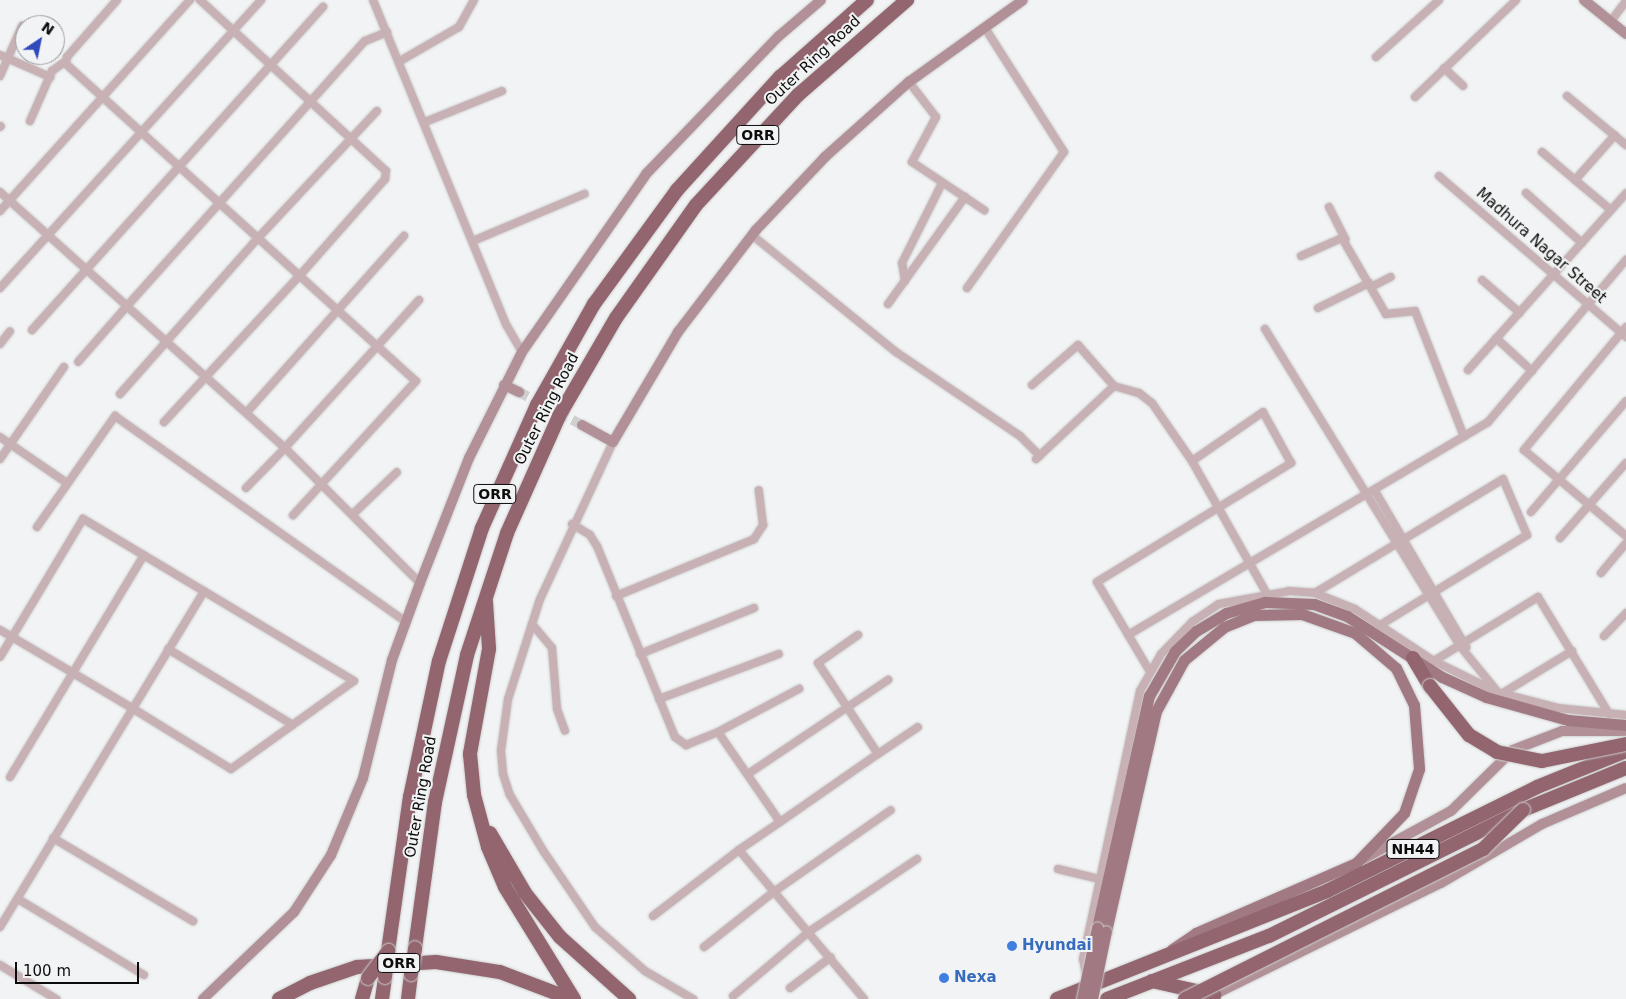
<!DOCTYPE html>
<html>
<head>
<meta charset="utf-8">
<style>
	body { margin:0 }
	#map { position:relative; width:1626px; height:999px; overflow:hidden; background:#f2f3f4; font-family:"DejaVu Sans",sans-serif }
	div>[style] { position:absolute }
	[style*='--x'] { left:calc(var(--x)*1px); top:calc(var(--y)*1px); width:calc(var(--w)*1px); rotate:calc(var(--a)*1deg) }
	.secondary-tunnel>* { height:10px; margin-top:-5px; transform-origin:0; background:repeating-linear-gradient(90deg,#d0d0d1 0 10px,transparent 0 15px) }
	.roads { filter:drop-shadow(0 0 1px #cdcecf) drop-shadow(0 0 1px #cdcecf) }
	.street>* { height:8px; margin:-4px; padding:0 4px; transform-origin:4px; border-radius:4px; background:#c8b1b5 }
	.secondary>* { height:10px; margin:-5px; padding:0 5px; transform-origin:5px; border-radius:5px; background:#b19097 }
	.primary>* { height:11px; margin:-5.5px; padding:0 5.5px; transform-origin:5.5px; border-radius:5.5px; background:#a17982 }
	.highway>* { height:14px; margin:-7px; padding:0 7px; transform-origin:7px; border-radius:7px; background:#92656f }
	.bridges { filter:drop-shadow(0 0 1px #cdcecf) drop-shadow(0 0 1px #cdcecf) }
	.primary-bridge>* { height:11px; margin:-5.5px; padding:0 5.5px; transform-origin:5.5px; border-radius:5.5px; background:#a17982 }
	.highway-bridge>* { height:14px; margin:-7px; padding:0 7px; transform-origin:7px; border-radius:7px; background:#92656f }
	.dots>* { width:14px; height:14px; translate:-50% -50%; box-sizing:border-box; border:2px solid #f2f3f4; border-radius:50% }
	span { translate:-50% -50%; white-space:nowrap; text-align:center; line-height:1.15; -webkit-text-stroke:4px #f2f3f4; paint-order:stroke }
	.shield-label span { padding:1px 4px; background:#f2f3f4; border:1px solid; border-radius:4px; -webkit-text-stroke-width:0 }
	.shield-label { font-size:14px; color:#0c0c0c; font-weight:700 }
	.street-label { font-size:15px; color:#0c0c0c }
	.shop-label { font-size:15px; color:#366cbe; font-weight:700 }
	.left { translate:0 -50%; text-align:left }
	.north { position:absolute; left:15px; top:15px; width:50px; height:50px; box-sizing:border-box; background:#f2f3f4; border:1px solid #969797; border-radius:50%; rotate:34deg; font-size:14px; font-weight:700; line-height:20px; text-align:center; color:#0c0c0c }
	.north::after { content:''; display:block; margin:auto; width:18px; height:22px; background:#304abb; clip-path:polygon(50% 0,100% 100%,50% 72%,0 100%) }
	.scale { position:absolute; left:15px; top:962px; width:124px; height:22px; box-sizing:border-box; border:2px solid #0c0c0c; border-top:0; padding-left:6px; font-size:15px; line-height:18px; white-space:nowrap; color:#0c0c0c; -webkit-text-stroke:4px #f2f3f4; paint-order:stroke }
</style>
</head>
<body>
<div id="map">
	<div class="secondary-tunnel">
		<i style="--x:519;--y:392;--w:71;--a:27.6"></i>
	</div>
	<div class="roads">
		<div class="street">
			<i style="--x:117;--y:0;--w:76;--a:131.3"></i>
			<i style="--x:67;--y:57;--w:7;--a:98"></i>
			<i style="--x:66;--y:64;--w:472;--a:42.2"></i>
			<i style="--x:416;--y:381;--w:182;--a:132.5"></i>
			<i style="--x:373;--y:0;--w:352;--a:67.7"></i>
			<i style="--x:507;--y:326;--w:30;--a:60"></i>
			<i style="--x:1611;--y:21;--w:25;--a:-53"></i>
			<i style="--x:0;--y:55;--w:55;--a:23.7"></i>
			<i style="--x:1376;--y:57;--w:85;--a:-42.1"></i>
			<i style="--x:400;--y:61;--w:68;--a:-30"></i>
			<i style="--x:459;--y:27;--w:31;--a:-61"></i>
			<i style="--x:1444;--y:68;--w:26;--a:43"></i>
			<i style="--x:0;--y:76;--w:55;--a:-66.3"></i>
			<i style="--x:909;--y:82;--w:44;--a:52.4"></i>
			<i style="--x:936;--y:117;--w:51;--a:118.1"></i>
			<i style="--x:912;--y:162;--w:87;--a:33.7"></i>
			<i style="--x:1567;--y:96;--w:77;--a:39.7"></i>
			<i style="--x:1415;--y:97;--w:140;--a:-43.8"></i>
			<i style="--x:30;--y:121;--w:55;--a:-66.3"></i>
			<i style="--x:52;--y:71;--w:17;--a:-36"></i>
			<i style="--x:425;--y:122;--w:83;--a:-21.9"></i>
			<i style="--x:0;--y:127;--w:1;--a:-45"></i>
			<i style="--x:1542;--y:152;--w:43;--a:40.3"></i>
			<i style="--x:1439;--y:176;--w:247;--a:40.7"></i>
			<i style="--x:0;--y:192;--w:171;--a:41.9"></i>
			<i style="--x:127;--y:306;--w:74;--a:131.2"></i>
			<i style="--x:1526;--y:193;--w:75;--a:41.8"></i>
			<i style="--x:1329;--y:207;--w:36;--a:63"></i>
			<i style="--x:1611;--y:210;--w:47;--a:-140.2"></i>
			<i style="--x:1575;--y:180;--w:60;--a:-48.4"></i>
			<i style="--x:0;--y:211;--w:284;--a:-48"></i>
			<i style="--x:752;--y:235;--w:186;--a:39.1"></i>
			<i style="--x:896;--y:352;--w:150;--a:34.1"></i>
			<i style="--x:1020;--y:436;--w:28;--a:45"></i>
			<i style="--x:473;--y:241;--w:121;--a:-22.9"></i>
			<i style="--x:1301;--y:256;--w:45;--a:-23.7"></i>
			<i style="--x:1342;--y:238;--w:88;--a:59.9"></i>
			<i style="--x:1386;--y:314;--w:29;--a:-6"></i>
			<i style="--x:1415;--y:311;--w:135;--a:68.7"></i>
			<i style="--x:1482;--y:280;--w:50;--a:41"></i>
			<i style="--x:905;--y:281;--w:18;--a:-99"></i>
			<i style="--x:902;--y:263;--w:89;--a:-63.4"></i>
			<i style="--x:1371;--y:287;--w:22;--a:-27"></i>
			<i style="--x:0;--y:288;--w:389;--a:-47.8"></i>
			<i style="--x:967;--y:288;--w:167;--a:-54.5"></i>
			<i style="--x:1064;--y:152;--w:147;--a:-122.5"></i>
			<i style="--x:419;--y:300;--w:200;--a:132.2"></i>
			<i style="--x:285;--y:448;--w:191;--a:45"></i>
			<i style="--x:888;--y:304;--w:132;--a:-54.3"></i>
			<i style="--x:1318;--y:308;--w:57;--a:-26.1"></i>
			<i style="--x:1626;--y:327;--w:160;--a:129.7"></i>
			<i style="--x:1524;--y:450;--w:133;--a:40.1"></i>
			<i style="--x:1265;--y:329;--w:372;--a:58.4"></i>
			<i style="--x:1460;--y:646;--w:57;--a:50.7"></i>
			<i style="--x:32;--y:330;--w:435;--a:-48"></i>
			<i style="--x:1496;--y:338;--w:49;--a:42.5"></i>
			<i style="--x:0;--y:344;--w:16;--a:-52"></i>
			<i style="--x:1468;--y:370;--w:237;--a:-48.2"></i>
			<i style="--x:1032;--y:385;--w:61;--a:-41"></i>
			<i style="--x:1078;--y:345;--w:55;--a:48.7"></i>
			<i style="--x:120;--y:394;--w:208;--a:-48.5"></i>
			<i style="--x:258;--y:238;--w:174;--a:-46.9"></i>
			<i style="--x:247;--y:412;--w:236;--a:-48.3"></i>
			<i style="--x:164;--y:422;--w:202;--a:-47.2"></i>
			<i style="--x:301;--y:274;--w:127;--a:-48.5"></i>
			<i style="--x:385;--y:179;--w:8;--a:-83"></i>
			<i style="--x:386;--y:171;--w:253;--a:-137.4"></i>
			<i style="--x:0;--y:437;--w:81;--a:34.5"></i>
			<i style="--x:613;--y:442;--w:173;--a:114.9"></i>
			<i style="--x:540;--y:599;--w:105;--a:107.7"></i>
			<i style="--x:508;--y:699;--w:52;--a:97.7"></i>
			<i style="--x:501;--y:751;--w:23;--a:85"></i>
			<i style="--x:503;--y:774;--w:22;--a:72"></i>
			<i style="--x:510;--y:795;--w:66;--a:59.2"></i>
			<i style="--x:544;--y:852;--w:91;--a:55.8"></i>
			<i style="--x:595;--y:927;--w:67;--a:41.3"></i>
			<i style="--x:645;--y:971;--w:56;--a:30.3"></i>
			<i style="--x:0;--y:459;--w:112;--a:-55.2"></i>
			<i style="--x:1036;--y:459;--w:107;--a:-43.1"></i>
			<i style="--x:1114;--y:386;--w:26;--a:16"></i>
			<i style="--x:1139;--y:393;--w:16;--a:38"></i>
			<i style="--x:1152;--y:403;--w:70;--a:55.4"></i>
			<i style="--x:1192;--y:461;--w:153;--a:60.6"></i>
			<i style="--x:246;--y:488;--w:56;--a:-45.7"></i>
			<i style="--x:285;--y:448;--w:212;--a:-138.1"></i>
			<i style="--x:127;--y:306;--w:356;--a:-48.1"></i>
			<i style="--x:365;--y:41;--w:24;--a:-22"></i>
			<i style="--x:1375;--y:491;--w:181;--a:59.7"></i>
			<i style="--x:1531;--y:512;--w:146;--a:-49.4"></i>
			<i style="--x:354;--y:513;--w:59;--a:-43.6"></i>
			<i style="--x:572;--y:524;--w:21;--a:31"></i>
			<i style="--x:590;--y:535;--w:13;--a:58"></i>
			<i style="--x:597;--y:546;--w:206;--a:67.8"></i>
			<i style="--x:675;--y:737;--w:14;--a:36"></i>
			<i style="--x:686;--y:745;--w:35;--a:-22"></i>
			<i style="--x:718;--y:732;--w:109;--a:55.4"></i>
			<i style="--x:780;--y:822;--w:50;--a:145.7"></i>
			<i style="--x:739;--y:850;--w:194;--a:50"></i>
			<i style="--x:37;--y:527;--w:136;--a:-54.9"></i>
			<i style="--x:115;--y:416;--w:357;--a:35.3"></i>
			<i style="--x:1560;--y:538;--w:100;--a:-48.7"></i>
			<i style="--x:1601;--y:573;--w:39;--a:-50"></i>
			<i style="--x:1315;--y:593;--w:220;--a:-31.2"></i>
			<i style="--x:1503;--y:479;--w:61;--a:66.8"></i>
			<i style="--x:1527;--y:535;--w:170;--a:148.5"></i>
			<i style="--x:616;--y:596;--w:149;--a:-22.4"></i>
			<i style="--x:754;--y:539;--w:17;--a:-57"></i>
			<i style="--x:763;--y:525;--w:35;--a:-97"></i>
			<i style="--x:532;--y:624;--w:31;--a:50"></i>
			<i style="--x:552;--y:648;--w:61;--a:85.3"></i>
			<i style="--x:557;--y:709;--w:23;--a:70"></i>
			<i style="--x:0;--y:630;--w:14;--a:30"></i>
			<i style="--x:12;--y:637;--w:71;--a:30.5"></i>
			<i style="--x:73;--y:673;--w:69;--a:30.7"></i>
			<i style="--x:132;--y:708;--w:116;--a:31.6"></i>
			<i style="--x:231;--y:769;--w:151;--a:-35.6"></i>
			<i style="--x:354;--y:681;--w:316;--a:-149.1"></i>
			<i style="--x:83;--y:519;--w:138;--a:121"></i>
			<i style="--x:12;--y:637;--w:23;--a:121"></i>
			<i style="--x:1128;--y:635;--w:418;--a:-30.6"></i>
			<i style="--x:1488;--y:422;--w:213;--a:-49.6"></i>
			<i style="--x:1604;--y:636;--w:32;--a:-46"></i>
			<i style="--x:168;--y:649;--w:146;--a:31.3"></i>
			<i style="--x:640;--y:654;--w:123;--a:-22"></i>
			<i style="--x:1434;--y:661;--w:122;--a:-31.6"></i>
			<i style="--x:1538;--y:597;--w:137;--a:58.7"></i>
			<i style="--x:1149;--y:670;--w:102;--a:-120.6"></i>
			<i style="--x:1097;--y:582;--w:228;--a:-31.5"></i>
			<i style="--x:1291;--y:463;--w:58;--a:-118.8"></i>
			<i style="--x:1263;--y:412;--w:86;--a:145.4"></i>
			<i style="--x:1503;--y:693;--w:81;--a:-31.3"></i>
			<i style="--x:659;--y:699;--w:128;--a:-20.6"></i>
			<i style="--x:718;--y:732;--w:92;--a:-28"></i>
			<i style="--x:878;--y:754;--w:48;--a:-34"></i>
			<i style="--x:748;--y:774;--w:169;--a:-33.9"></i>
			<i style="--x:10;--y:777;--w:259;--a:-58.9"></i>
			<i style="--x:780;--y:822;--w:119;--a:-34.8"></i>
			<i style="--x:878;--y:754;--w:109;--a:-123.4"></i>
			<i style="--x:818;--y:663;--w:49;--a:-35"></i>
			<i style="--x:53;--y:838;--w:163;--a:30.7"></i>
			<i style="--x:1058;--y:869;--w:42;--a:13.7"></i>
			<i style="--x:18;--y:899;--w:147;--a:31.1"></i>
			<i style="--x:653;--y:916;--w:108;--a:-37.5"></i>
			<i style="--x:0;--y:927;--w:393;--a:-58.7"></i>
			<i style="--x:704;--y:947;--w:90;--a:-38.3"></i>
			<i style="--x:775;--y:891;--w:141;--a:-34.9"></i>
			<i style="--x:0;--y:965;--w:66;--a:31.3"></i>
			<i style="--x:1086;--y:974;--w:15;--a:-101"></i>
			<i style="--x:1083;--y:959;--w:274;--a:-78"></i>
			<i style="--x:1140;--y:691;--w:43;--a:-60.4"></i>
			<i style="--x:1161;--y:654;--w:45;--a:-45.9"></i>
			<i style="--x:1192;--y:622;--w:32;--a:-34"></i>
			<i style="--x:1219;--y:604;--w:71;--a:-10.5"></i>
			<i style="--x:1289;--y:591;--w:26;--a:4"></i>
			<i style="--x:1315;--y:593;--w:43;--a:21.8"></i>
			<i style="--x:1355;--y:609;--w:95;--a:33.4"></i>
			<i style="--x:1434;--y:661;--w:70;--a:26.2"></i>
			<i style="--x:1497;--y:692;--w:63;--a:14.7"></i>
			<i style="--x:1558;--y:708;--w:68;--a:5.9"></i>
			<i style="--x:790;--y:988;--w:51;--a:-37.1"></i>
			<i style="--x:733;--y:996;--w:101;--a:-40.2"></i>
			<i style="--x:810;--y:931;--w:129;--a:-33.9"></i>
		</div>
		<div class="secondary">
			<i style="--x:1584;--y:0;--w:54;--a:39"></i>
			<i style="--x:504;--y:385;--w:17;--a:25"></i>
			<i style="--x:582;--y:425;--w:35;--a:29"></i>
			<i style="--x:613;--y:442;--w:128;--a:-59.4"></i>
			<i style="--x:678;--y:332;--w:128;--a:-52.6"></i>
			<i style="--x:756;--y:230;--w:100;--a:-46.6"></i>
			<i style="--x:825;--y:157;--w:113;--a:-41.8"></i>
			<i style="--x:909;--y:82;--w:140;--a:-35.7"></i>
			<i style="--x:1361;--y:860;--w:102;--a:-28.6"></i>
			<i style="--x:1451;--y:811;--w:87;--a:-44.5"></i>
			<i style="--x:1513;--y:750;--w:53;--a:-21.2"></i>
			<i style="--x:1562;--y:731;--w:64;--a:0"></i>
			<i style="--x:1209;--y:997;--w:258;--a:-26.2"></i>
			<i style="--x:1441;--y:883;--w:117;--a:-30.3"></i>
			<i style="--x:1542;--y:824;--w:91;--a:-23.2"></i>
			<i style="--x:203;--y:999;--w:126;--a:-43.7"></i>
			<i style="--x:294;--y:912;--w:68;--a:-57"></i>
			<i style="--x:331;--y:855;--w:83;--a:-67.4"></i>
			<i style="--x:363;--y:778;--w:122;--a:-76.2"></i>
			<i style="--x:392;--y:660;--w:82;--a:-70"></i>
			<i style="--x:420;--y:583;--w:134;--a:-68.6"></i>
			<i style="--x:469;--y:458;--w:119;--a:-63.4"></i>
			<i style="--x:522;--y:352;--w:217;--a:-55.1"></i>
			<i style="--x:646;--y:174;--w:192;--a:-46.1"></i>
			<i style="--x:779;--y:36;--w:55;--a:-40.6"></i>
		</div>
		<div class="primary">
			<i style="--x:1097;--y:928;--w:238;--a:-77.4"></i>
			<i style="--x:1149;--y:696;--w:52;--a:-60"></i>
			<i style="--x:1175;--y:651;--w:29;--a:-44"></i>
			<i style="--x:1196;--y:631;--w:35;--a:-31"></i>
			<i style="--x:1226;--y:613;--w:41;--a:-15.8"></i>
			<i style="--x:1265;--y:602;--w:49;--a:2.3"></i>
			<i style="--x:1314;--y:604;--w:35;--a:20"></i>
			<i style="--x:1347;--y:616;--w:113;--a:32.7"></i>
			<i style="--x:1442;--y:677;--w:48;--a:24.4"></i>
			<i style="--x:1486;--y:697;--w:85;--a:15.7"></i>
			<i style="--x:1568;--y:720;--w:58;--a:4.9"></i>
			<i style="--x:1106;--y:931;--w:226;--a:-77.2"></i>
			<i style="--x:1156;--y:711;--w:58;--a:-61.2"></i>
			<i style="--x:1184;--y:660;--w:52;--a:-39.5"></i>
			<i style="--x:1224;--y:627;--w:31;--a:-22"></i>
			<i style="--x:1253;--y:615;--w:49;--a:-1.2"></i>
			<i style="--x:1302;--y:614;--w:56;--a:19.7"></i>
			<i style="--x:1355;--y:633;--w:54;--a:40.5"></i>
			<i style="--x:1396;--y:668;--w:41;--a:64.1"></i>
			<i style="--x:1414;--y:705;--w:64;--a:85.5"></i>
			<i style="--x:1419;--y:769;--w:46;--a:108.8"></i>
			<i style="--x:1404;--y:813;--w:69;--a:133.8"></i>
			<i style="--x:1356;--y:863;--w:175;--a:156.4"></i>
			<i style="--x:1196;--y:933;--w:29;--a:146"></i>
		</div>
		<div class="highway">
			<i style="--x:486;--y:602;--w:47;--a:86.3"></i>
			<i style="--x:489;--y:649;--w:107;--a:100.3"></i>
			<i style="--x:470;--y:754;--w:41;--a:84.4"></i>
			<i style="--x:474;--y:795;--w:54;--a:74.9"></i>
			<i style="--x:488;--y:847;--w:43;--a:67"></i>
			<i style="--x:505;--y:887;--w:132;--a:58.4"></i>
			<i style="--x:1413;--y:658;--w:33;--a:59"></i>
			<i style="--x:490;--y:833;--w:69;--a:59.7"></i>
			<i style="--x:525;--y:893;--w:56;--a:51.5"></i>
			<i style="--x:560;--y:937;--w:93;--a:41.9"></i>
			<i style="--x:415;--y:948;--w:147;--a:-82.2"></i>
			<i style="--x:435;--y:802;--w:150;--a:-77.7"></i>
			<i style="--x:467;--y:655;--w:128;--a:-71.8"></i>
			<i style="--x:507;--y:533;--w:128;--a:-66"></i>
			<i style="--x:559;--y:416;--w:113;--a:-59.8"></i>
			<i style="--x:616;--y:318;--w:138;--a:-54.7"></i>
			<i style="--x:696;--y:205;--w:150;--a:-47.2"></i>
			<i style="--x:798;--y:95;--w:145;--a:-41.1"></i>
			<i style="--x:388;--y:951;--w:156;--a:-81.9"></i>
			<i style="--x:410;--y:797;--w:139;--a:-78"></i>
			<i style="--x:439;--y:661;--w:140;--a:-72.1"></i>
			<i style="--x:482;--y:528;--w:135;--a:-65.9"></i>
			<i style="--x:537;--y:405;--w:116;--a:-60.6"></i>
			<i style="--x:594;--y:304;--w:141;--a:-53.9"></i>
			<i style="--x:677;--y:190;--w:153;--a:-47.7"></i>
			<i style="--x:780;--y:77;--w:116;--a:-41.5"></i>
			<i style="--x:1152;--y:981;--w:64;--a:12.7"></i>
			<i style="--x:279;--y:999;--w:35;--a:-27"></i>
			<i style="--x:310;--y:983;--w:50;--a:-18.8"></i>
			<i style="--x:357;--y:967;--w:79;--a:-3.6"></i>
			<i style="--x:436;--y:962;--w:65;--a:8.9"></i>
			<i style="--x:500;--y:972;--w:76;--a:20.8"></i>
			<i style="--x:362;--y:999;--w:22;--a:-74"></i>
			<i style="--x:382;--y:999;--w:22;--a:-82"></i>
			<i style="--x:408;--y:999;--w:25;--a:-83"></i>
			<i style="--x:1057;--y:999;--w:291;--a:-21.8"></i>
			<i style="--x:1327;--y:891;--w:234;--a:-26.3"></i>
			<i style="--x:1537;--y:787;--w:96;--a:-22"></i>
			<i style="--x:1107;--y:999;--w:174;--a:-21.3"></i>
			<i style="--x:1269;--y:936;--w:284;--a:-26.4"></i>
			<i style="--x:1523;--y:810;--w:111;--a:-22.2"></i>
		</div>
	</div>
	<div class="bridges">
		<div class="primary-bridge">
			<i style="--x:1082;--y:999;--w:73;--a:-78.1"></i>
			<i style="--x:1092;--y:999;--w:69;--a:-78.4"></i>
		</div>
		<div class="highway-bridge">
			<i style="--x:1430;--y:686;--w:63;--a:51.5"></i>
			<i style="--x:1469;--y:735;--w:33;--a:31"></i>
			<i style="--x:1497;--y:752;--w:46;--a:11.3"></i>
			<i style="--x:1542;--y:761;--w:86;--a:-11.4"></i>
			<i style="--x:411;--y:974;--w:26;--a:-81"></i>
			<i style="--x:385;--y:977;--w:24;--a:-83"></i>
			<i style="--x:368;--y:978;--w:34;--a:-53"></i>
			<i style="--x:1185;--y:999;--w:334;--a:-26.7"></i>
			<i style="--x:1483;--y:849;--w:56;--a:-44.3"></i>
		</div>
	</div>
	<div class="dots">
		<i style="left:1012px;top:946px;background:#3f7fe0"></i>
		<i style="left:944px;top:978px;background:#3f7fe0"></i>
	</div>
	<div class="shield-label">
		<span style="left:758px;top:135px">ORR</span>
		<span style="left:495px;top:494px">ORR</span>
		<span style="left:1413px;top:849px">NH44</span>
		<span style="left:399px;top:963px">ORR</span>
	</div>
	<div class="street-label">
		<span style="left:813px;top:61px;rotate:-43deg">Outer Ring Road</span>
		<span style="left:1541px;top:246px;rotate:41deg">Madhura Nagar Street</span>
		<span style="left:547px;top:409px;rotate:-63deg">Outer Ring Road</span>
		<span style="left:421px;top:797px;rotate:-80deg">Outer Ring Road</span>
	</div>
	<div class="shop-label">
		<span class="left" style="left:1022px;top:946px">Hyundai</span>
		<span class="left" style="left:954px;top:978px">Nexa</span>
	</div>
	<div class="north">N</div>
	<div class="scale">100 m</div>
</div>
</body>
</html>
